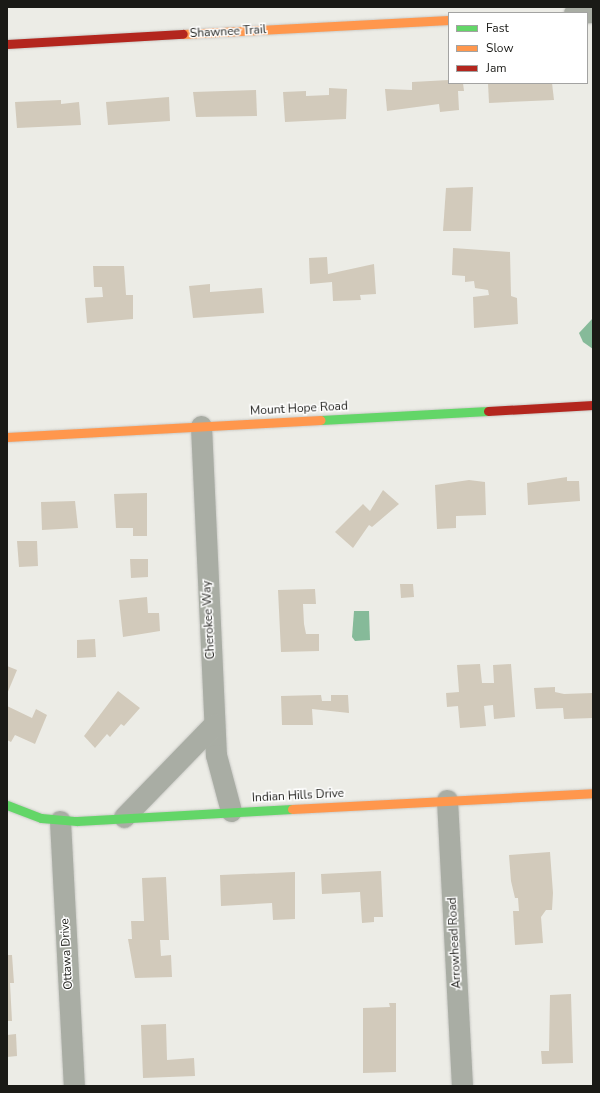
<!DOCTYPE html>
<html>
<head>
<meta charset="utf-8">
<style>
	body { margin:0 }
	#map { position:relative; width:600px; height:1093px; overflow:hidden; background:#ecece6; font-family:"Nunito Sans",sans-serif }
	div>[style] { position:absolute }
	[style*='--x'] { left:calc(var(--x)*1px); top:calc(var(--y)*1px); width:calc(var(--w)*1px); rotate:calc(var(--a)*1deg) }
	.water>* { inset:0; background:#86ba99 }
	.building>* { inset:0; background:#d2cabb }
	.roads { filter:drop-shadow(0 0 1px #cacac6) drop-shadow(0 0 1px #cacac6) }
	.street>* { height:21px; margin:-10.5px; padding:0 10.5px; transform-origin:10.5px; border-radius:10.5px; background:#a9ada4 }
	.fast>* { height:9px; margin:-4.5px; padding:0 4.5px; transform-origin:4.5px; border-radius:4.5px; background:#63d668 }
	.slow>* { height:9px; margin:-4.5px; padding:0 4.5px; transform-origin:4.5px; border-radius:4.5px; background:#ff974d }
	.jam>* { height:9px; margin:-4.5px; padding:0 4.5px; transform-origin:4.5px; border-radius:4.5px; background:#b3261e }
	span { translate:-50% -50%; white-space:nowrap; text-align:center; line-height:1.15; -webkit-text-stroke:3px #fff; paint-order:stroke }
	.street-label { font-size:12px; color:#1a1a16 }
	.frame { position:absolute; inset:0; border:8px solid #1a1a16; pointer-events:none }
	.legend { position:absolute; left:448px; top:12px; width:140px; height:72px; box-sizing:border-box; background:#fff; border:1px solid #a3a3a2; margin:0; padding:5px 7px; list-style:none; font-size:12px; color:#1a1a16 }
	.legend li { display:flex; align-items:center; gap:8px; height:20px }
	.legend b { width:20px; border:1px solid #a3a3a2 }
</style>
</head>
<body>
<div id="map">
	<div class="water">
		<i style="clip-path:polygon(593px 318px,593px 349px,583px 342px,579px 333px)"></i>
		<i style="clip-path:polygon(354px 611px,369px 611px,370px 640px,355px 641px,352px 637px)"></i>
	</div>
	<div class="building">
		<i style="clip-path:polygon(449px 80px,449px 83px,463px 83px,464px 91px,458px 91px,459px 110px,440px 112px,439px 104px,387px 111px,385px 89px,412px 90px,412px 82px)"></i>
		<i style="clip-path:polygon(488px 83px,552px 83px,554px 100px,489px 103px)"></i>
		<i style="clip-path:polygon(329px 88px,347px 89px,346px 119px,285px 122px,283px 92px,306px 91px,306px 96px,329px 95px)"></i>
		<i style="clip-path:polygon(256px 90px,257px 116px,196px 117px,193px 92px)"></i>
		<i style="clip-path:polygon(169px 97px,170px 121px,108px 125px,106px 102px)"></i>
		<i style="clip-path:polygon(61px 100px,61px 104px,79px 102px,81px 125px,17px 128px,15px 102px)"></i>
		<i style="clip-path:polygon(473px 187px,471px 231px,443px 231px,446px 188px)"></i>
		<i style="clip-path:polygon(453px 248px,510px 252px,511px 296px,517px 298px,518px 324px,474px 328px,473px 297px,489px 295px,488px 290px,475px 288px,474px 281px,465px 282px,465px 276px,452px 275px)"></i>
		<i style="clip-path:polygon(327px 257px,328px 274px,374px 264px,376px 294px,360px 295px,361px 300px,333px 301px,332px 282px,310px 284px,309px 258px)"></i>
		<i style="clip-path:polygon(93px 266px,124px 266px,126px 295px,133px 295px,133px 319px,87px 323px,85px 298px,103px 297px,102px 287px,94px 287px)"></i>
		<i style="clip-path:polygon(210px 284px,210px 292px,262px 288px,264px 313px,193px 318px,189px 286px)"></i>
		<i style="clip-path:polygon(567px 477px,567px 481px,579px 481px,580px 501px,528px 505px,527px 483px)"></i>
		<i style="clip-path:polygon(469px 480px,485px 482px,486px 515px,456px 516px,456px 528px,437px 529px,435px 485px)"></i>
		<i style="clip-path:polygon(383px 490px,399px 504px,372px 527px,369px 525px,353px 548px,335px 532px,363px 504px,370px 511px)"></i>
		<i style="clip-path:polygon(147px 493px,147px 536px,133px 536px,133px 528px,116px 528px,114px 494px)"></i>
		<i style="clip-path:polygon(75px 501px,78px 528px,42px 530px,41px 502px)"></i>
		<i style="clip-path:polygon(17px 541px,37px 541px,38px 566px,19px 567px)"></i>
		<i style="clip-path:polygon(130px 559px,148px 559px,148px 577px,131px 578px)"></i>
		<i style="clip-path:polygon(400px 584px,413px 584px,414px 597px,401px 598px)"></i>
		<i style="clip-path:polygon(315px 589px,316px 604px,303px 604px,304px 624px,306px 634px,319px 634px,319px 651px,281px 652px,278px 590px)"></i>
		<i style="clip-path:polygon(147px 597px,148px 613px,159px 613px,160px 631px,123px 637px,119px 600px)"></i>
		<i style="clip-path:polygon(95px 639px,96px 657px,77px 658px,77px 640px)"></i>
		<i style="clip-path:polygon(480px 664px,482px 683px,494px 683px,493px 665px,511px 664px,515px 717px,494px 719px,493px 705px,484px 706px,486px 726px,460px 728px,458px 706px,447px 707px,446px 693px,459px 692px,457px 665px)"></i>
		<i style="clip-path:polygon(7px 666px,17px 670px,7px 694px)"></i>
		<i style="clip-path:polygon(555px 687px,555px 692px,564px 694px,593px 693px,593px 718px,564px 719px,563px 708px,536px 709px,534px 688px)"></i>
		<i style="clip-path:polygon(118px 691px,140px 708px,124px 726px,121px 724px,110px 737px,107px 734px,95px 748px,84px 736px)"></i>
		<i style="clip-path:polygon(321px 695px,322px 701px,331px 701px,331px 695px,348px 695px,349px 713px,312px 709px,313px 725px,282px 725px,281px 696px)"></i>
		<i style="clip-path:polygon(7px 706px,32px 718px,36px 709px,47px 715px,35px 744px,15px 735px,11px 742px,7px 740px)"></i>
		<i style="clip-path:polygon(550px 852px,553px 893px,552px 910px,546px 910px,541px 917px,543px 943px,515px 945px,513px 911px,519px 911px,518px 898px,515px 898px,511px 881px,509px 855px)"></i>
		<i style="clip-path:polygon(381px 871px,383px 917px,374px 917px,374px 922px,362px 923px,360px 892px,322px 894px,321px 874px)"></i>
		<i style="clip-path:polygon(295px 872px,295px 919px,273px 920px,272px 903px,221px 906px,220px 875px)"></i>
		<i style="clip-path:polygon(166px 877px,169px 940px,160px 940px,161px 956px,171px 955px,172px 977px,135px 978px,128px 939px,132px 939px,131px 921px,144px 921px,142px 878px)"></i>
		<i style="clip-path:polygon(7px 955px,12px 955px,14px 983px,10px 983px,12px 1021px,7px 1021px)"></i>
		<i style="clip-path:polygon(571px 994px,573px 1063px,542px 1064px,541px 1051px,549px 1051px,550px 995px)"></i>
		<i style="clip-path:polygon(389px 1003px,396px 1003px,396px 1072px,363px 1073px,363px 1008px,390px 1007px)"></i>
		<i style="clip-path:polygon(166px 1024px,167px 1060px,194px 1058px,195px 1076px,143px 1078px,141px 1025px)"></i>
		<i style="clip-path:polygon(16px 1034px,17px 1056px,7px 1057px,7px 1035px)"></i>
	</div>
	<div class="roads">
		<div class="street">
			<i style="--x:574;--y:13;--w:19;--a:-3"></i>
			<i style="--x:201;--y:426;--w:329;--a:87.4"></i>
			<i style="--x:216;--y:755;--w:58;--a:75"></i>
			<i style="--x:447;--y:800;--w:286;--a:87"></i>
			<i style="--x:124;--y:817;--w:129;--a:-45.9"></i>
			<i style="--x:60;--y:821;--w:265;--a:87"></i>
		</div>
		<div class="fast">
			<i style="--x:321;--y:420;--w:167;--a:-3.1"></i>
			<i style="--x:7;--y:805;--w:36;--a:21"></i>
			<i style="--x:41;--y:818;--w:36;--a:5"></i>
			<i style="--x:77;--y:821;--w:215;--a:-3.2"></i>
		</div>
		<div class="slow">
			<i style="--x:183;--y:34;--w:266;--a:-3"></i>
			<i style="--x:7;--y:437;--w:314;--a:-3.1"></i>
			<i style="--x:292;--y:809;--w:301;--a:-3"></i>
		</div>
		<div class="jam">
			<i style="--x:7;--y:44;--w:176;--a:-3.3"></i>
			<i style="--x:488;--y:411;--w:105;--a:-3.3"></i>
		</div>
	</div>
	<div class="street-label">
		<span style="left:228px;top:32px;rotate:-3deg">Shawnee Trail</span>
		<span style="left:299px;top:409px;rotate:-3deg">Mount Hope Road</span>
		<span style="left:209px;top:620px;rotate:-93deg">Cherokee Way</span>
		<span style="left:298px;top:796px;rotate:-3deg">Indian Hills Drive</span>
		<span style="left:455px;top:943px;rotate:-93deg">Arrowhead Road</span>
		<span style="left:67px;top:954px;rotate:-93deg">Ottawa Drive</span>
	</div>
	<div class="frame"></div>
	<ul class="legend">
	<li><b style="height:5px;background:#63d668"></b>Fast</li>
	<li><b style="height:5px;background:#ff974d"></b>Slow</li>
	<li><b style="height:5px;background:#b3261e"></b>Jam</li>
	</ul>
</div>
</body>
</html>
